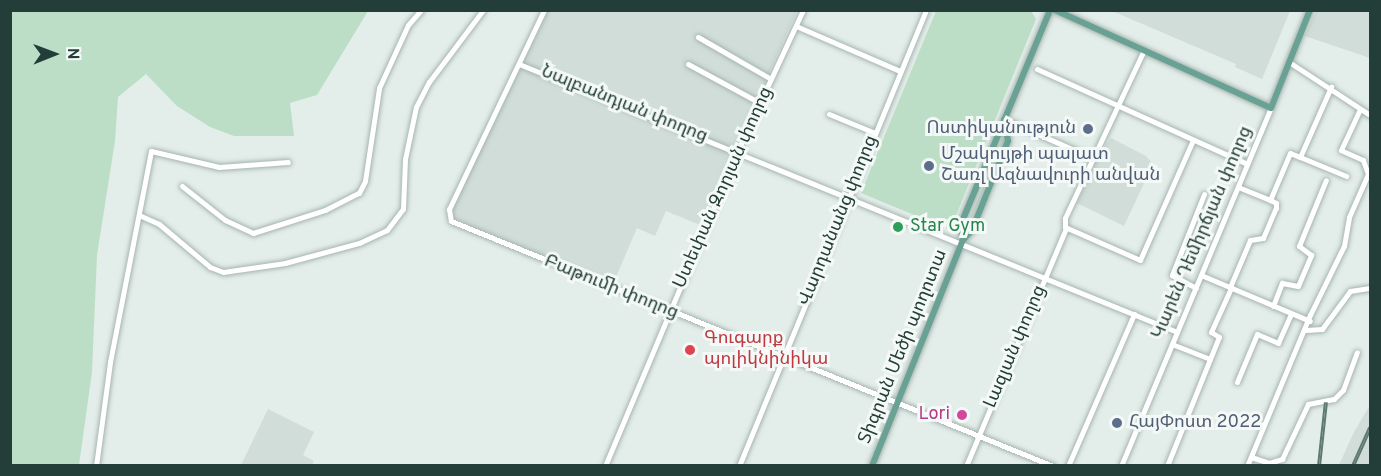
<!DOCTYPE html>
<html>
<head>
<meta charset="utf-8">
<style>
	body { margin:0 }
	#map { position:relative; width:1381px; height:476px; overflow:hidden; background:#e3ede9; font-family:Overpass,"Noto Sans Armenian",sans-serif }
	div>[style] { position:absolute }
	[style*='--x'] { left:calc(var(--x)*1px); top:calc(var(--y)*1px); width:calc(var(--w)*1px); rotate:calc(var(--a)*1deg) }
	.built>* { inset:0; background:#d1ddd8 }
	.green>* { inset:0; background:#bddec6 }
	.roads { filter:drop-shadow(0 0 2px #a6b5b0) drop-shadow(0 0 2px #a6b5b0) }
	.minor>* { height:5px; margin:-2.5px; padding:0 2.5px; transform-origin:2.5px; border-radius:2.5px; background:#fff }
	.major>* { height:6px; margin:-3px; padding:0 3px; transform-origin:3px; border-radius:3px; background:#69a294 }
	.rail>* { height:4px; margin-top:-2px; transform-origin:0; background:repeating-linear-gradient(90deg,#f4f9f7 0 4.5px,#5e7a73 0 9px); box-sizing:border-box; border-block:2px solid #5e7a73 }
	.dots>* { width:16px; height:16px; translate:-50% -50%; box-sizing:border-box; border:3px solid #f4f9f7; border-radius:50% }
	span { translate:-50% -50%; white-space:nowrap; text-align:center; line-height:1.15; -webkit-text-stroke:6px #f4f9f7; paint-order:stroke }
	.street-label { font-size:18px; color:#233e38 }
	.service-label { font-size:18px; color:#4e5e75 }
	.right { translate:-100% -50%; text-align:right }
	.left { translate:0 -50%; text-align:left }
	.leisure-label { font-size:18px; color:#27864d }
	.health-label { font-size:18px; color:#be3a42 }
	.hotel-label { font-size:18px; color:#b23c85 }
	.frame { position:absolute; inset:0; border:12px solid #233e38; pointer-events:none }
	.north { position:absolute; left:24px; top:24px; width:60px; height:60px; -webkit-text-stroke:4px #f4f9f7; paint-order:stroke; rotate:89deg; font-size:16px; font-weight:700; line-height:24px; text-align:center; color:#233e38 }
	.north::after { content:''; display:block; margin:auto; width:21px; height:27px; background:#233e38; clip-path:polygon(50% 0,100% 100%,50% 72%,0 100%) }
</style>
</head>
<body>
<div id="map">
	<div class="built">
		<i style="clip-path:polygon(548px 11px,797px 11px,700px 225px,666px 211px,655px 236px,637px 228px,613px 284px,453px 219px,450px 213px)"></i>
		<i style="clip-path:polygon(1112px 11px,1290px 11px,1262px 79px,1235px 67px,1236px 64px)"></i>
		<i style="clip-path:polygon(1316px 11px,1370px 11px,1370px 58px,1305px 36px)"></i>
		<i style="clip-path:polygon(1111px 138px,1146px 156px,1153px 164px,1124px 226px,1077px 203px,1101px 151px)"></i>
		<i style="clip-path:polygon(1370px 405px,1370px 465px,1339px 465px,1354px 432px)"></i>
		<i style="clip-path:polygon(268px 409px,314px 432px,303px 455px,314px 461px,312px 465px,241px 465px)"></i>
	</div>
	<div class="green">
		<i style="clip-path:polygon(10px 11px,368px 11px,317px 95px,290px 103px,294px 136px,234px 136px,210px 127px,177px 106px,146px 74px,118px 97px,115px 141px,97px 255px,92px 372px,79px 465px,11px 465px)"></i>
		<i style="clip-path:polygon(936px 11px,1031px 11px,1036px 19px,950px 230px,861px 193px)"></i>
		<i style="clip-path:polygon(1003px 139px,1005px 140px,966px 230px,966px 229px)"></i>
	</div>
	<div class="roads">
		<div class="minor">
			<i style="--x:544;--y:10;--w:221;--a:115.5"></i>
			<i style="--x:449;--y:209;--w:12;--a:81"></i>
			<i style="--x:451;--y:221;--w:650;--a:22.15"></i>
			<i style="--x:796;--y:26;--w:113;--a:23.4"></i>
			<i style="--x:698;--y:37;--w:84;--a:29.9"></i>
			<i style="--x:1144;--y:50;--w:186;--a:115.2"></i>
			<i style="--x:1065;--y:218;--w:9;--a:90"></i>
			<i style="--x:1065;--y:227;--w:82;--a:23.7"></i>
			<i style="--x:1140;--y:260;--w:131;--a:-66.2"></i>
			<i style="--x:1289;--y:62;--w:97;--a:33.2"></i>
			<i style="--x:519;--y:64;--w:710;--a:22.16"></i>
			<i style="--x:688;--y:64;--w:82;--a:28.4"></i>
			<i style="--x:1037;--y:69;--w:230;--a:24.3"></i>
			<i style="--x:829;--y:114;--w:50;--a:22.4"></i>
			<i style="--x:1004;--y:119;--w:96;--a:23.9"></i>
			<i style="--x:1300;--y:157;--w:50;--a:22.4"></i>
			<i style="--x:182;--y:186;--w:55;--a:38.3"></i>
			<i style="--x:225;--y:220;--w:31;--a:25"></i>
			<i style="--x:253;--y:233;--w:76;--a:-17.7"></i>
			<i style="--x:325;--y:210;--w:38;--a:-27"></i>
			<i style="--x:359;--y:193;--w:13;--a:-63"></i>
			<i style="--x:365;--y:181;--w:94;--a:-81.4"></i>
			<i style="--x:379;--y:88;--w:69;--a:-65.3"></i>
			<i style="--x:408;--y:25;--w:20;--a:-49"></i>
			<i style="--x:1238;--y:187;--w:35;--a:22"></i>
			<i style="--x:1270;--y:200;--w:51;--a:-66.9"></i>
			<i style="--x:1290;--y:153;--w:11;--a:22"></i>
			<i style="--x:1300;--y:157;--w:77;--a:-66.1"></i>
			<i style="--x:139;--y:215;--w:22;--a:24"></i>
			<i style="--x:159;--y:224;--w:67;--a:40.1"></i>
			<i style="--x:210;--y:267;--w:14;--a:21"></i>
			<i style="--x:223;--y:272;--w:63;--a:-8.3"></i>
			<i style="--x:285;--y:263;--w:77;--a:-15.1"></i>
			<i style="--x:359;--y:243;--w:31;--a:-25"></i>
			<i style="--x:387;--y:230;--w:26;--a:-53"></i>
			<i style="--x:403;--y:209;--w:50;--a:-87.7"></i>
			<i style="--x:405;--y:159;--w:53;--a:-78.1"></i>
			<i style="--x:416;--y:107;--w:28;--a:-63"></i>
			<i style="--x:429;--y:82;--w:90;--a:-53.1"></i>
			<i style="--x:1201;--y:275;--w:118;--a:22.9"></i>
			<i style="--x:1230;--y:287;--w:51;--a:-66.9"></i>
			<i style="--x:1250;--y:240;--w:13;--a:-9"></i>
			<i style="--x:1263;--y:238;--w:33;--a:-67"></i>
			<i style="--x:1276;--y:208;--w:5;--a:-90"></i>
			<i style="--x:1276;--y:203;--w:7;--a:-153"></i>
			<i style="--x:1196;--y:288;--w:27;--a:-152"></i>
			<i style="--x:1172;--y:275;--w:87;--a:-68.4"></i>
			<i style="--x:1273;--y:306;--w:25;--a:-69"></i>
			<i style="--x:1282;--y:283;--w:16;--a:11"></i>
			<i style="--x:1298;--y:286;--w:34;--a:-67"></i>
			<i style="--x:1311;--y:255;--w:15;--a:-143"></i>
			<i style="--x:1299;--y:246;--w:71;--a:-67.8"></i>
			<i style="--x:1306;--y:330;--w:16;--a:-4"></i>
			<i style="--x:1322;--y:329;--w:47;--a:-53.6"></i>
			<i style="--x:1350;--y:291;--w:20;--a:-9"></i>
			<i style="--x:1210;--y:359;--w:24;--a:-68"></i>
			<i style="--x:1219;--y:337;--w:9;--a:-148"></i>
			<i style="--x:1211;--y:332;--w:48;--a:-65.6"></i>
			<i style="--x:1237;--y:382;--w:52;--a:-67.4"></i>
			<i style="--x:1257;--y:334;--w:23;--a:23"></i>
			<i style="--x:1278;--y:343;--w:32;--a:-66"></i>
			<i style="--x:1251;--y:457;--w:19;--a:18"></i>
			<i style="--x:1269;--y:463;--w:14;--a:-17"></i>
			<i style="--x:1282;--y:459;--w:61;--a:-64.7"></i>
			<i style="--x:1308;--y:404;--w:26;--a:-11"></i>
			<i style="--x:1334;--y:399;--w:13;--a:-45"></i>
			<i style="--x:1343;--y:390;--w:40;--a:-69.8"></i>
			<i style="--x:96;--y:466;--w:105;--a:-82.3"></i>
			<i style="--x:110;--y:362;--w:215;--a:-79"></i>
			<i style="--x:151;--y:151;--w:70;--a:13.2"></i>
			<i style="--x:219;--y:167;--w:69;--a:-4.1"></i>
			<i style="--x:605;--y:466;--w:343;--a:-67.2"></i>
			<i style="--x:738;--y:150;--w:154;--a:-65.1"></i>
			<i style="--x:739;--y:466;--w:493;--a:-67.7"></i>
			<i style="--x:966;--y:466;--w:258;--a:-67.2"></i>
			<i style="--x:1068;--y:466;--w:166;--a:-66.5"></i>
			<i style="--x:1121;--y:466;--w:388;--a:-67.3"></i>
			<i style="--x:1167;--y:466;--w:115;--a:-68.1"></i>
			<i style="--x:1210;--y:359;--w:41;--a:-158.5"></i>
			<i style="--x:1247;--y:466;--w:164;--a:-67.4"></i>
			<i style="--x:1310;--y:315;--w:77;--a:-63.8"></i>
			<i style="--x:1344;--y:246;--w:29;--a:-80"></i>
			<i style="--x:1349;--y:217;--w:47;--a:-66.2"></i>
			<i style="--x:1368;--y:174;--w:15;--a:-110"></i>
			<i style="--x:1363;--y:160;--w:24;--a:-156"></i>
			<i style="--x:1341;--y:150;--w:45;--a:-65.1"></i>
		</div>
		<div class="major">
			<i style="--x:1055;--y:10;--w:237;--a:24.4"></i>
			<i style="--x:1271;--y:108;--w:105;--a:-68.3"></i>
			<i style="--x:963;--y:240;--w:16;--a:-97"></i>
			<i style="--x:961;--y:224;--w:232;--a:-67.4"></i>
			<i style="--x:872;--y:466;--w:244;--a:-68.1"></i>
			<i style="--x:963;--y:240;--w:13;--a:-48"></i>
			<i style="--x:972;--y:230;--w:96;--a:-68"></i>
			<i style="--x:1008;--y:141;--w:22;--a:-100"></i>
		</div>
	</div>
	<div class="rail">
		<i style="--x:1319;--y:466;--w:64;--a:-83.8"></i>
		<i style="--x:1353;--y:466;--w:42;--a:-65.9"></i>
	</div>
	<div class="dots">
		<i style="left:1088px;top:129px;background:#5c6f8a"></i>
		<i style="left:929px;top:166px;background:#5c6f8a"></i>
		<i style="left:898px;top:227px;background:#2e9e5b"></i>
		<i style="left:690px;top:350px;background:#e0444e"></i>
		<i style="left:962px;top:415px;background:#d1479c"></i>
		<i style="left:1117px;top:423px;background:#5c6f8a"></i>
	</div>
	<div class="street-label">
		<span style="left:624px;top:105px;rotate:22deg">Նալբանդյան փողոց</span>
		<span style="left:724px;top:188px;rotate:-66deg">Ստեփան Զորյան փողոց</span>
		<span style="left:839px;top:221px;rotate:-68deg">Վարդանանց փողոց</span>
		<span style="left:1203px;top:233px;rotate:-67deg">Կարեն Դեմիրճյան փողոց</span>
		<span style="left:611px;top:288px;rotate:22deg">Բաթումի փողոց</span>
		<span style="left:904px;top:347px;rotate:-68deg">Տիգրան Մեծի պողոտա</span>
		<span style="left:1016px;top:347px;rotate:-67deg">Լազյան փողոց</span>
	</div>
	<div class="service-label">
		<span class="right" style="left:1076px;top:129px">Ոստիկանություն</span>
		<span class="left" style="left:941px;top:166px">Մշակույթի պալատ<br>Շառլ Ազնավուրի անվան</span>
		<span class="left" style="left:1129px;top:423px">ՀայՓոստ 2022</span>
	</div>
	<div class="leisure-label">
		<span class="left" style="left:910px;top:227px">Star Gym</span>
	</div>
	<div class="health-label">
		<span class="left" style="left:704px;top:350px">Գուգարք<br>պոլիկնինիկա</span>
	</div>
	<div class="hotel-label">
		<span class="right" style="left:950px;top:415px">Lori</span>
	</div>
	<div class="frame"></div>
	<div class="north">N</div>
</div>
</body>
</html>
